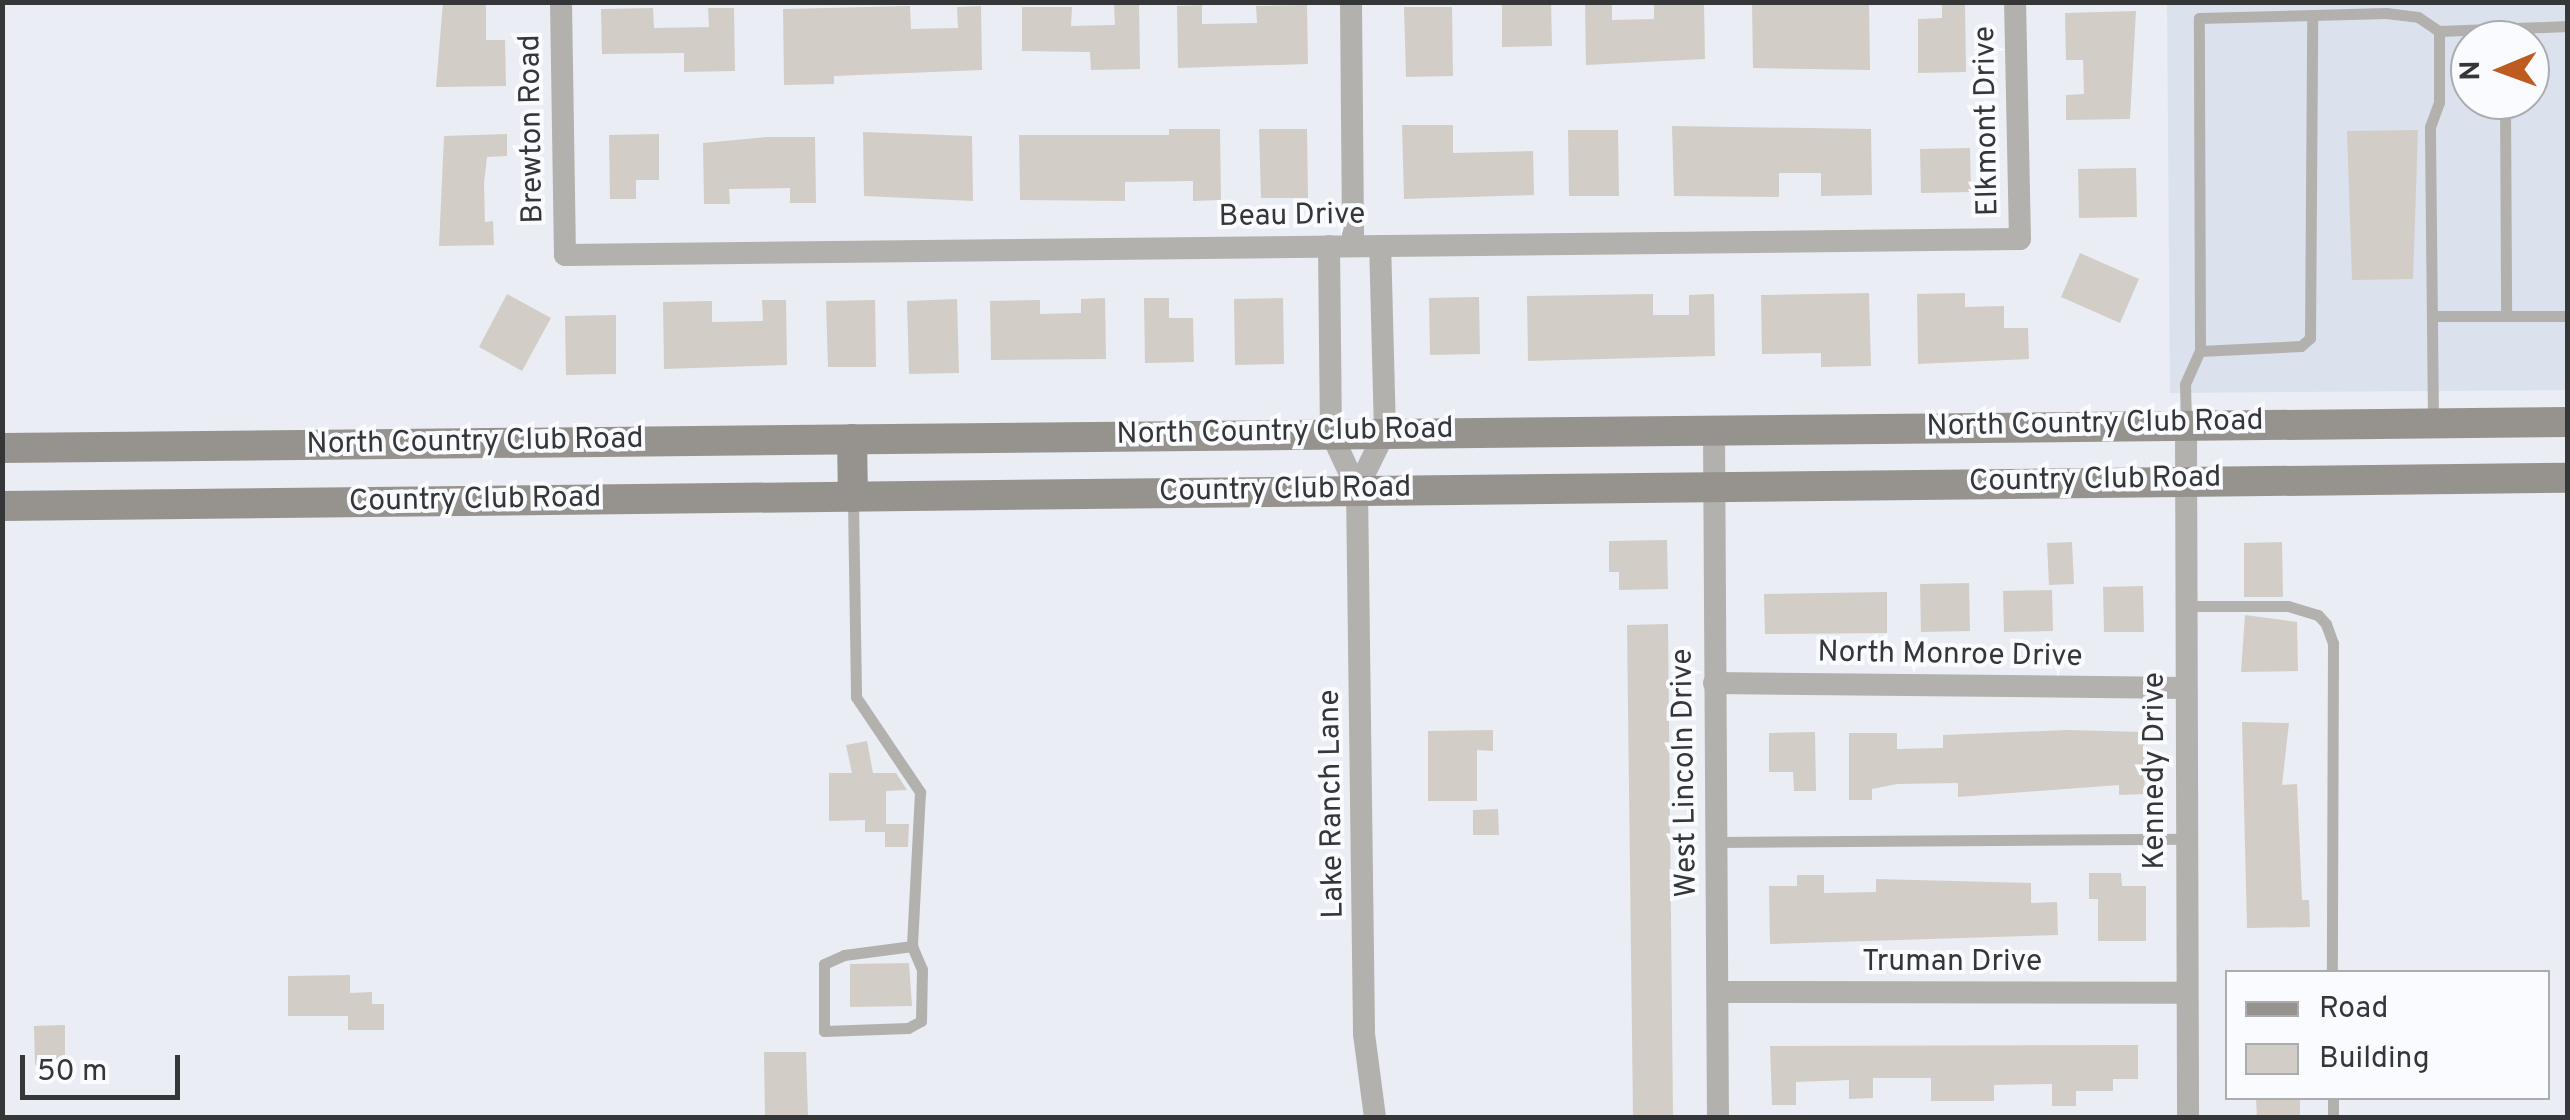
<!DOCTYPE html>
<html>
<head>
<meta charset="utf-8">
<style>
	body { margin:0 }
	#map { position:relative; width:2570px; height:1120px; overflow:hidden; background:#ebedf4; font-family:Overpass,sans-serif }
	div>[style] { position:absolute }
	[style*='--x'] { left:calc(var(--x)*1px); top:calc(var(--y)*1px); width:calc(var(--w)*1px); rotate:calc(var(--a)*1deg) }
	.built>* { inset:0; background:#dce1ee }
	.building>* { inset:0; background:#d2cdc7 }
	.lane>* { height:11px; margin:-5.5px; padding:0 5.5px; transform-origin:5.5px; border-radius:5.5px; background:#b3b1ae }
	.street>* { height:22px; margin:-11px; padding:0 11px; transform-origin:11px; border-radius:11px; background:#b3b1ae }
	.secondary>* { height:30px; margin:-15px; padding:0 15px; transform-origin:15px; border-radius:15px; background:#96938f }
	span { translate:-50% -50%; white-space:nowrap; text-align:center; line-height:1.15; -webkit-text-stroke:8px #f9fbff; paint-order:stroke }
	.street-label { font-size:30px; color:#353638 }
	.frame { position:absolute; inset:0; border:5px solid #353638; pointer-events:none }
	.legend { position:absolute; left:2225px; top:970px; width:325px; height:130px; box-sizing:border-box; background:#f9fbff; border:2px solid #abacaf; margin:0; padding:12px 18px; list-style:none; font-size:30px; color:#353638 }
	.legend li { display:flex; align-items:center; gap:20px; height:50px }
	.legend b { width:50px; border:2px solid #abacaf }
	.north { position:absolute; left:2450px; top:20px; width:100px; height:100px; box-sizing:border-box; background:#f9fbff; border:2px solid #abacaf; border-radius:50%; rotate:269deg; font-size:28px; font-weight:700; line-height:40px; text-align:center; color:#353638 }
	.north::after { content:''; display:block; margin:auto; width:35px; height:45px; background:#bd5b20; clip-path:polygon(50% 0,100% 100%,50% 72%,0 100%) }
	.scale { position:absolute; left:20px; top:1055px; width:160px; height:45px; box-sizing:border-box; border:5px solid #353638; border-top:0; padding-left:12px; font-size:30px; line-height:35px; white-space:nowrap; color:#353638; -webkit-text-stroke:8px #f9fbff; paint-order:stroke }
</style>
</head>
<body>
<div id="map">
	<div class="built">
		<i style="clip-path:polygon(evenodd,2167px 3px,2567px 3px,2567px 390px,2170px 393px,2167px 3px,2470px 40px,2530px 40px,2530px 100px,2470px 100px,2470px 40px)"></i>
	</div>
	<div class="building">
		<i style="clip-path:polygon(443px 2px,486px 2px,486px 40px,505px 40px,506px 86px,436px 87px)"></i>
		<i style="clip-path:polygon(1551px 2px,1552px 46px,1502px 47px,1502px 3px)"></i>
		<i style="clip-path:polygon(1585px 2px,1612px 2px,1612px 20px,1654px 19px,1654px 2px,1704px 2px,1705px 59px,1586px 65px)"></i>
		<i style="clip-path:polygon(1752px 2px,1869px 2px,1870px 70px,1753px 68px)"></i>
		<i style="clip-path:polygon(1114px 5px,1139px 5px,1140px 69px,1091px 70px,1090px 52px,1022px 51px,1022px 7px,1072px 7px,1071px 26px,1115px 25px)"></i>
		<i style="clip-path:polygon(1202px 5px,1202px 24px,1257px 23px,1256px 6px,1307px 5px,1308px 64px,1178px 68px,1177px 6px)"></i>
		<i style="clip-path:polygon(1942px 5px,1965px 5px,1966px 72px,1918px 73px,1918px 19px,1942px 18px)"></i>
		<i style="clip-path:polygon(910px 6px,911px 29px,958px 28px,957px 7px,981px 6px,982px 70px,834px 76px,834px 84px,784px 85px,783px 9px)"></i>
		<i style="clip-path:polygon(1404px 7px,1452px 7px,1453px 76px,1406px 77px)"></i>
		<i style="clip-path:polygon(653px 8px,654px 28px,709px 27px,708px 8px,734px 8px,735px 71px,684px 72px,684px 53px,602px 54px,601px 9px)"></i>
		<i style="clip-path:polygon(2136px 11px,2130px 119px,2066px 120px,2066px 95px,2084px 94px,2083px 60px,2066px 60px,2065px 13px)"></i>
		<i style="clip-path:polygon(1402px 125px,1453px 125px,1453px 153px,1533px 151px,1534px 195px,1404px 199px)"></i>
		<i style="clip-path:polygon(1672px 126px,1871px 129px,1872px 195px,1821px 196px,1821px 173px,1779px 173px,1779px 197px,1674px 196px)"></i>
		<i style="clip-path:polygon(1169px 129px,1220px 129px,1221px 200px,1193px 201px,1193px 181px,1125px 182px,1125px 201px,1020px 200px,1019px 135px,1169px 135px)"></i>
		<i style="clip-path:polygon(1259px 129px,1307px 129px,1308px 198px,1261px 198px)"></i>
		<i style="clip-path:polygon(1568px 130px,1618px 130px,1619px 196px,1569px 196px)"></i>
		<i style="clip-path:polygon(2418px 130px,2413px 279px,2352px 280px,2347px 131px)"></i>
		<i style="clip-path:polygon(863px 132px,972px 136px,973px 201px,864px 196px)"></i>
		<i style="clip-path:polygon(507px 134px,507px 156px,487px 157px,484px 183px,485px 222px,493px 221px,494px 245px,439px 246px,444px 136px)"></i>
		<i style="clip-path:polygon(659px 134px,659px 180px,636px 180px,636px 199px,610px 199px,609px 135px)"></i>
		<i style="clip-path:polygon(766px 137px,815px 137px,816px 203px,790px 203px,790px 188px,729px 189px,730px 204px,704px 204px,703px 143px)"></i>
		<i style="clip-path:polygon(1970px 148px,1971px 192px,1921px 193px,1920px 149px)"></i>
		<i style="clip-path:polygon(2136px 168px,2137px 217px,2079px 218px,2078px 169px)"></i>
		<i style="clip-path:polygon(2080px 253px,2139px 279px,2120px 323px,2061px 297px)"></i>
		<i style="clip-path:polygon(1869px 293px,1871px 366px,1821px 367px,1821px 353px,1762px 354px,1761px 295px)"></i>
		<i style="clip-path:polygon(1965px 293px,1965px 307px,2004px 306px,2004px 328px,2028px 328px,2029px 359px,1918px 364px,1917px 294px)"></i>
		<i style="clip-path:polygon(507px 294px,551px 318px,522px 371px,479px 347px)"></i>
		<i style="clip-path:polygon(1653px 294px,1653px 315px,1689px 315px,1689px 295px,1714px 294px,1715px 356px,1528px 361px,1527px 296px)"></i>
		<i style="clip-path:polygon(1479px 297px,1480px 354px,1430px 355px,1429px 298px)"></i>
		<i style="clip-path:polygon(1105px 298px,1106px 359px,991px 360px,990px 301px,1040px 300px,1040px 314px,1081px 313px,1081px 299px)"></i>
		<i style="clip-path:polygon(1144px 298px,1169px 298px,1169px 318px,1193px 318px,1194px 362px,1145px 363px)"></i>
		<i style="clip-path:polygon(1283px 298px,1284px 364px,1235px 365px,1234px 299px)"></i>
		<i style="clip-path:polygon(957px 299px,959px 373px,909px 374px,907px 301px)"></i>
		<i style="clip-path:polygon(762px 300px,786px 300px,787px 365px,664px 369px,663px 302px,712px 301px,712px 322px,763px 321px)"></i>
		<i style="clip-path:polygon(875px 300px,876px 367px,828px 367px,826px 301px)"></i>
		<i style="clip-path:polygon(616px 315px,616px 374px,566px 375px,565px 316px)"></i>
		<i style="clip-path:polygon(1667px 540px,1668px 589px,1619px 590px,1619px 572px,1609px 572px,1609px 541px)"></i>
		<i style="clip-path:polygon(2072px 542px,2074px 584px,2049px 585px,2047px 543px)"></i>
		<i style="clip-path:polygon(2282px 542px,2283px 597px,2244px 597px,2244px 543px)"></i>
		<i style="clip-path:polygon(1969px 583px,1970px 631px,1921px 632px,1920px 584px)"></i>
		<i style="clip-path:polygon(2143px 586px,2144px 632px,2104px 632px,2103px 587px)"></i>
		<i style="clip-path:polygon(2052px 590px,2053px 631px,2004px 632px,2003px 591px)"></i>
		<i style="clip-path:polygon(1887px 592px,1887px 633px,1765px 634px,1764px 594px)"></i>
		<i style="clip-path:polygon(2245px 615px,2297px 622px,2298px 671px,2241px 672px)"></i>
		<i style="clip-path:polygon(1668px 624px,1673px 1117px,1633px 1117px,1627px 625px)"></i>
		<i style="clip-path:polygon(2242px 722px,2289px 723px,2282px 785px,2297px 784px,2302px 900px,2309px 900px,2310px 927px,2247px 928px)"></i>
		<i style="clip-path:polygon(1493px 730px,1493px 751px,1477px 750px,1477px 801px,1428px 801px,1428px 731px)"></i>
		<i style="clip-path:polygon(2067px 730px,2144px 732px,2145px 794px,2119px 795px,2119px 785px,1958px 797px,1958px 783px,1897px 784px,1872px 789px,1872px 800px,1849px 800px,1849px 733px,1897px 733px,1897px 749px,1943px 748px,1943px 735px)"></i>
		<i style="clip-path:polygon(1815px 732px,1816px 791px,1794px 791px,1793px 772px,1769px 772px,1769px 733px)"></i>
		<i style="clip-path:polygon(867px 741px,873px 773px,896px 773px,907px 790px,886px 791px,886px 824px,909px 824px,908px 847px,885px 847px,885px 832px,865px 832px,865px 820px,829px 821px,829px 773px,852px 773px,846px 745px)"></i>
		<i style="clip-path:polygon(1498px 809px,1499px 835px,1473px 835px,1473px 810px)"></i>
		<i style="clip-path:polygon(2089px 873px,2121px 873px,2122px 886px,2146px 886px,2146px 941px,2098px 941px,2098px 899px,2089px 899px)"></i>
		<i style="clip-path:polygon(1797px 875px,1824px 875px,1824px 893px,1876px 892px,1876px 879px,2031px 883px,2031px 903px,2057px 902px,2058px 935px,1770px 944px,1769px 886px,1797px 886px)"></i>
		<i style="clip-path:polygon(909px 963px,912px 1006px,850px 1007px,850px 964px)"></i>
		<i style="clip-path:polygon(350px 975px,350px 993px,372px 992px,372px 1004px,384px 1004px,384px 1030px,348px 1030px,348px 1016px,288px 1016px,288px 976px)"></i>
		<i style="clip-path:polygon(65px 1025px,65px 1065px,35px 1065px,34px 1026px)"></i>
		<i style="clip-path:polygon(2138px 1045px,2138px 1079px,2113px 1079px,2113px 1091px,2076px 1091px,2076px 1106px,2052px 1106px,2052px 1084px,1994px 1085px,1994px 1101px,1931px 1101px,1931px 1078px,1873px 1078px,1873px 1098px,1849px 1099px,1849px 1080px,1796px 1082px,1796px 1105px,1772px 1105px,1770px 1046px)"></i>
		<i style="clip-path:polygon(764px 1052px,806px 1052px,808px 1118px,765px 1118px)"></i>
		<i style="clip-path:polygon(2256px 1098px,2300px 1098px,2300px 1118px,2257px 1118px)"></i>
	</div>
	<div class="lane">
		<i style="--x:2505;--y:100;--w:216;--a:89.7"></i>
		<i style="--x:2432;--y:316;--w:136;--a:0"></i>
		<i style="--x:2200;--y:351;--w:101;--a:-2.8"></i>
		<i style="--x:2301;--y:346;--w:12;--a:-42"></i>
		<i style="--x:2310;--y:338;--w:323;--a:-89.6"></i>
		<i style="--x:2433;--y:421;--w:294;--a:-90.6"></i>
		<i style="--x:2430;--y:127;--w:27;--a:-70"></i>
		<i style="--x:2439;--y:102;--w:71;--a:-90"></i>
		<i style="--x:2439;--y:31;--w:129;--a:-2.2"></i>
		<i style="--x:2186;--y:424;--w:40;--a:-91.4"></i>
		<i style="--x:2185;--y:384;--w:36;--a:-66"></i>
		<i style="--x:2200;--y:351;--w:333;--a:-90.2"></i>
		<i style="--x:2199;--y:18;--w:187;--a:-1.5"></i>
		<i style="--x:2386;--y:13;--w:32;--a:7"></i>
		<i style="--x:2418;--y:17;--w:25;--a:34"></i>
		<i style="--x:853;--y:501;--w:196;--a:89.1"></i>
		<i style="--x:856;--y:697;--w:115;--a:56"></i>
		<i style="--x:920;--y:792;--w:154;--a:93"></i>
		<i style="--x:912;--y:946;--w:25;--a:67"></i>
		<i style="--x:922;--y:969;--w:52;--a:91.1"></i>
		<i style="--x:921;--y:1021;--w:15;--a:152"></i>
		<i style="--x:908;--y:1028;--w:84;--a:178"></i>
		<i style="--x:824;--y:1031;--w:67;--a:-90"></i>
		<i style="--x:824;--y:964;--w:22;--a:-24"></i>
		<i style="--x:844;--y:955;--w:69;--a:-7.5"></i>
		<i style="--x:2186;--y:606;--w:102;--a:0"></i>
		<i style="--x:2288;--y:606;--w:31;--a:17"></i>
		<i style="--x:2318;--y:615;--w:12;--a:48"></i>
		<i style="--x:2326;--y:624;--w:20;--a:70"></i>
		<i style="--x:2333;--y:643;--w:329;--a:90.2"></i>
		<i style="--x:1717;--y:842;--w:469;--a:-0.4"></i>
		<i style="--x:2333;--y:1098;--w:20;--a:90"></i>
	</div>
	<div class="street">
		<i style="--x:561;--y:2;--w:253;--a:89.1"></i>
		<i style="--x:565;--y:255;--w:1455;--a:-0.63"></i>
		<i style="--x:2020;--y:239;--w:237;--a:-91.2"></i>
		<i style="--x:1351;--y:2;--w:244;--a:89.5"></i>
		<i style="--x:1329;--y:246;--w:187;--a:89.4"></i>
		<i style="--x:1331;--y:433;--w:62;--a:65.1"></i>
		<i style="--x:1357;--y:489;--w:64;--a:-63.8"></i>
		<i style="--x:1385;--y:432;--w:186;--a:-91.5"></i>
		<i style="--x:2186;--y:424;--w:694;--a:89.83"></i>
		<i style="--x:1714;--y:429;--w:689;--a:89.67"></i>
		<i style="--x:1357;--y:489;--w:545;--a:89.26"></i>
		<i style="--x:1364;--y:1034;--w:85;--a:82.5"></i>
		<i style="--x:1714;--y:683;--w:471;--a:0.6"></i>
		<i style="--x:1718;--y:992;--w:468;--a:0.1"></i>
	</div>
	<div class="secondary">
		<i style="--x:852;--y:439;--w:58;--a:89"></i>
		<i style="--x:2;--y:448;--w:2566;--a:-0.58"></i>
		<i style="--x:2;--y:506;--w:2566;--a:-0.63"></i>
	</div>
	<div class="street-label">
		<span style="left:1988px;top:121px;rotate:-91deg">Elkmont Drive</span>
		<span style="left:533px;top:129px;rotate:-91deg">Brewton Road</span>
		<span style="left:1292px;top:217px;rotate:-1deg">Beau Drive</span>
		<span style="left:2095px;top:425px;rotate:-1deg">North Country Club Road</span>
		<span style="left:1285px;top:433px;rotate:-1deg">North Country Club Road</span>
		<span style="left:475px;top:443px;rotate:-1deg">North Country Club Road</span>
		<span style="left:2095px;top:481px;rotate:-1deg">Country Club Road</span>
		<span style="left:1285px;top:491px;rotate:-1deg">Country Club Road</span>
		<span style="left:475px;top:501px;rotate:-1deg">Country Club Road</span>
		<span style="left:1950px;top:656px;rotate:1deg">North Monroe Drive</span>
		<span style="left:2156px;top:771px;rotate:-90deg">Kennedy Drive</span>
		<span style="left:1686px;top:773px;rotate:-91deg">West Lincoln Drive</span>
		<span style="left:1333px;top:804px;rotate:-91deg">Lake Ranch Lane</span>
		<span style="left:1952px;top:963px">Truman Drive</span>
	</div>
	<div class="frame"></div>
	<ul class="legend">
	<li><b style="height:12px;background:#96938f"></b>Road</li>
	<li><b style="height:28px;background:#d2cdc7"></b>Building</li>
	</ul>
	<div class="north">N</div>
	<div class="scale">50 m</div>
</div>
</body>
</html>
